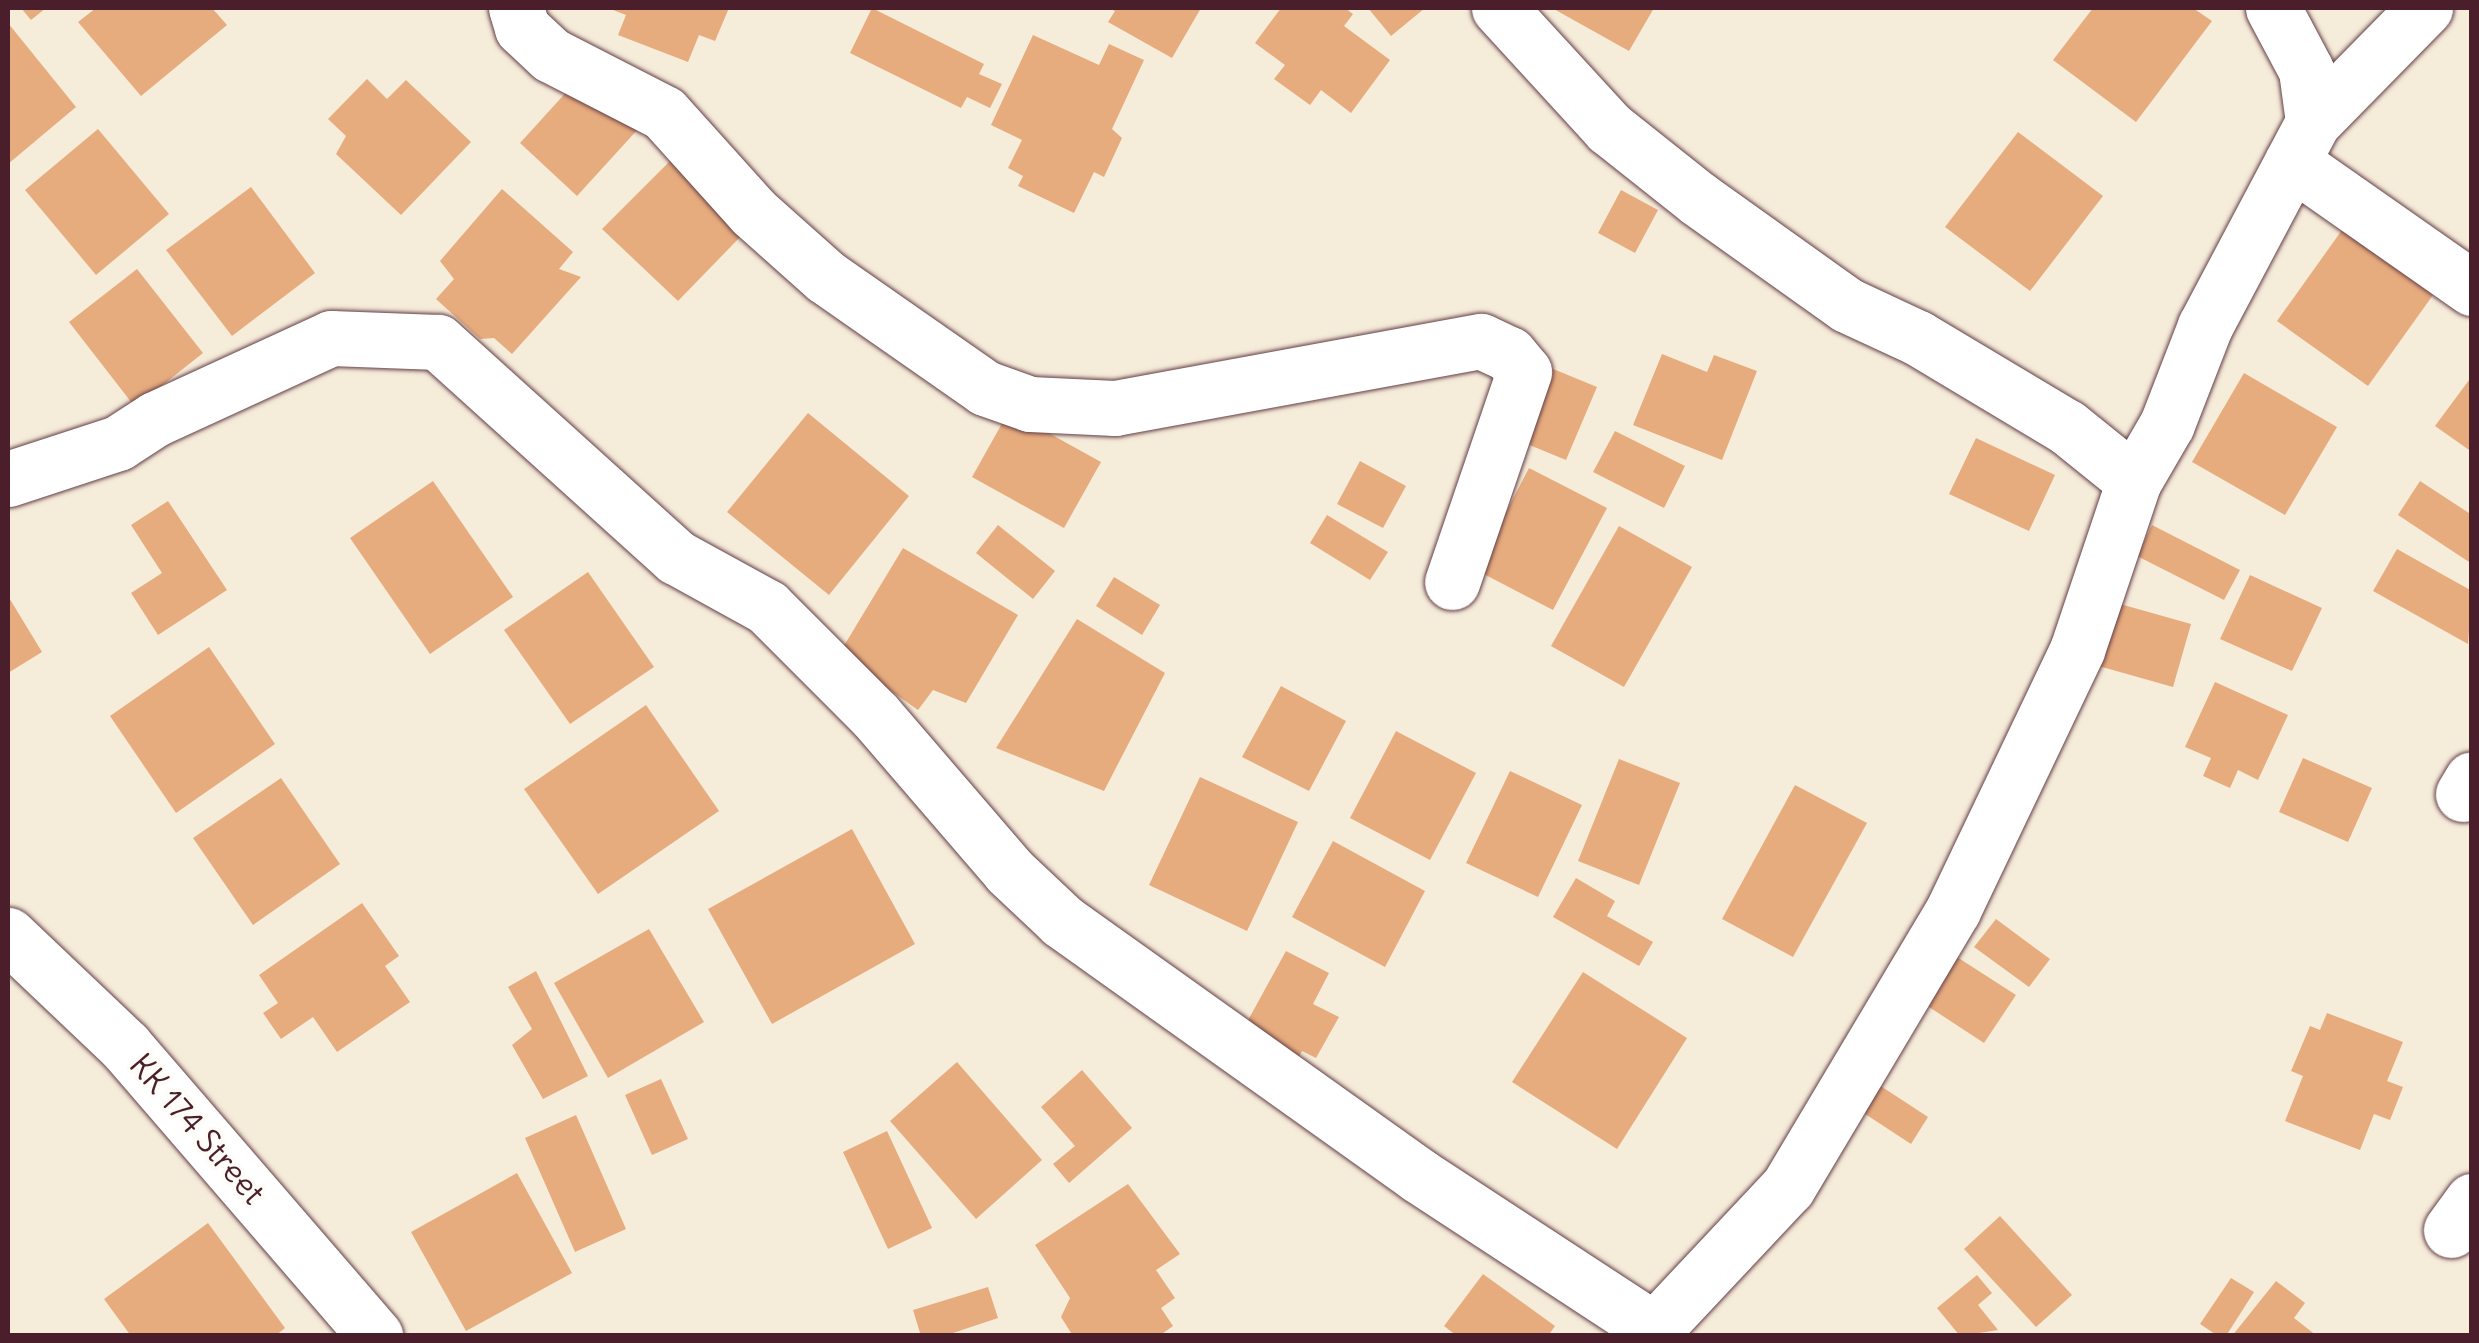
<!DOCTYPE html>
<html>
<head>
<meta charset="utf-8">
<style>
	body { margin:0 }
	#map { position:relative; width:2479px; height:1343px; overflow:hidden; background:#f6ecda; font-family:Delius,sans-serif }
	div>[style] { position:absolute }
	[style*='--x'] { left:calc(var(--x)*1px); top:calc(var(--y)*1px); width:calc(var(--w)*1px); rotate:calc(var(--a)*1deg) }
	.building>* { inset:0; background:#e7ac7e }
	.roads { filter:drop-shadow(0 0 2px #643e45) drop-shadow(0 0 2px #643e45) }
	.minor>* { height:55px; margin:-27.5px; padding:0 27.5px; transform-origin:27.5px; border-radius:27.5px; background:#fff }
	span { translate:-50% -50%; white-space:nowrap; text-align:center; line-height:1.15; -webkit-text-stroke:8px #fdfcf7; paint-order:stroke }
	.street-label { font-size:32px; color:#4a1f2b }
	.frame { position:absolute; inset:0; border:10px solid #4a1f2b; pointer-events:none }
</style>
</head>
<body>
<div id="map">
	<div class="building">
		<i style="clip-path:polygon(21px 8px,46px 8px,31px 20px)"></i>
		<i style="clip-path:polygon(96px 8px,212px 8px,227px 25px,141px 96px,78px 22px)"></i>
		<i style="clip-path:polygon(608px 8px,729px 8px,715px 41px,699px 35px,688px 62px,618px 35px,626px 15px)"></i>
		<i style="clip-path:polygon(872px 8px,984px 64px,979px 74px,1002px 84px,990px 108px,967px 97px,961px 108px,850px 53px)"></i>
		<i style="clip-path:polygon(1109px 8px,1201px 8px,1172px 58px,1108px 22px,1115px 11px)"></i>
		<i style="clip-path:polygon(1281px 8px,1345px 8px,1353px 14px,1344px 26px,1390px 60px,1351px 113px,1321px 90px,1310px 105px,1274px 79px,1285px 65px,1255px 43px)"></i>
		<i style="clip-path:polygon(1368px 8px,1425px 8px,1391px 36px)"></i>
		<i style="clip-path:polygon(1552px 8px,1654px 8px,1629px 51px)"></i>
		<i style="clip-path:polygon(2093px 8px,2193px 8px,2212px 21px,2136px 122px,2053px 60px)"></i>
		<i style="clip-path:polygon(8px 23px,76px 107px,8px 164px)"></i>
		<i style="clip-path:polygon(1033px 35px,1099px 65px,1109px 44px,1144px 60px,1112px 129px,1122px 138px,1104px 177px,1094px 172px,1074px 213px,1018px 186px,1023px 176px,1008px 168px,1022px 140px,991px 125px)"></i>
		<i style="clip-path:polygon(581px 76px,639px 128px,577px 196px,520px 143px)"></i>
		<i style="clip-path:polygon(367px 79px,387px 99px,406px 80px,471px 142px,401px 215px,336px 154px,346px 136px,328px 119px)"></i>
		<i style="clip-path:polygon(98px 129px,169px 214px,96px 275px,25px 190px)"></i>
		<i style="clip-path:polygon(2018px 132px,2103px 196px,2030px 291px,1945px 227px)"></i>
		<i style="clip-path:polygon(670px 161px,744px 233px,678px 301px,602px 229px)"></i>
		<i style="clip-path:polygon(251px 187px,315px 273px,232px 336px,166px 250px)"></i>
		<i style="clip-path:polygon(502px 189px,573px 252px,559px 269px,581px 277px,512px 354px,494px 338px,480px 339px,436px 299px,454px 279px,440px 261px)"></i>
		<i style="clip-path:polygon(1621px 190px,1658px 210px,1635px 253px,1598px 233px)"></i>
		<i style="clip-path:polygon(2347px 223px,2438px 288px,2368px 386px,2277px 321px)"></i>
		<i style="clip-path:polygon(137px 269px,203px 353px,135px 407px,69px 322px)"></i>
		<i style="clip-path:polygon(1662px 354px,1707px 372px,1714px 355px,1757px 371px,1722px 460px,1633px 425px)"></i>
		<i style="clip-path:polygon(1546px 366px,1597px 387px,1566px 460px,1515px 439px)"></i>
		<i style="clip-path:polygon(2244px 373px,2337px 427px,2285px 515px,2192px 462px)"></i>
		<i style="clip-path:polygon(2472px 376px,2472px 452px,2435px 426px)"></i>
		<i style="clip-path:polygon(1009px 411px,1101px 462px,1064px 528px,972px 477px)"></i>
		<i style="clip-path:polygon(808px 413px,909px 496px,829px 595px,727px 512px)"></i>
		<i style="clip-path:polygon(1615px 431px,1685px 466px,1664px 508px,1593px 472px)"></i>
		<i style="clip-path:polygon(1976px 438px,2055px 475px,2029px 531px,1949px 494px)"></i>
		<i style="clip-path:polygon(1360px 461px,1406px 486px,1383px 528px,1337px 504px)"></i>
		<i style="clip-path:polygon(1529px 468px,1607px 508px,1553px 610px,1476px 570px)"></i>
		<i style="clip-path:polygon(433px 481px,513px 597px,430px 654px,350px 538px)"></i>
		<i style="clip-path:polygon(2420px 481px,2472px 515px,2472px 564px,2398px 515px)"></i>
		<i style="clip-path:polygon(168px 501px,227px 590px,158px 635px,131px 593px,162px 573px,131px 525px)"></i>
		<i style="clip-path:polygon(1327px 515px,1388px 552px,1370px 580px,1310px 543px)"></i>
		<i style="clip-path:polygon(998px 525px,1055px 571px,1033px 599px,976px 553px)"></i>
		<i style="clip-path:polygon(2152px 525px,2240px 570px,2224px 600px,2137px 556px)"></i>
		<i style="clip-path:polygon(1619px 526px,1692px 567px,1624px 687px,1551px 646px)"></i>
		<i style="clip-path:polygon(903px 548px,1018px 615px,966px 703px,933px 690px,918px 710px,839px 654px)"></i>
		<i style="clip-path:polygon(2397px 549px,2472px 591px,2468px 644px,2373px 591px)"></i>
		<i style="clip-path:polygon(588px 572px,654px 667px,570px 724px,504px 630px)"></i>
		<i style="clip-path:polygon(2250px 575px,2322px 608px,2292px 671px,2220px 639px)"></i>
		<i style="clip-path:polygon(1114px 577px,1160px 605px,1142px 635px,1096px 606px)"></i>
		<i style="clip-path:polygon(8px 596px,42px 652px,8px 673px)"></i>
		<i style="clip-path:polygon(2113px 602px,2191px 624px,2173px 687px,2095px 665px)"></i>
		<i style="clip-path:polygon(1077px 619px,1165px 673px,1104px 791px,996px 748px)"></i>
		<i style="clip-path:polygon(209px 647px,275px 744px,176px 813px,110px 716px)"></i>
		<i style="clip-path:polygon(2215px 682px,2288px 715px,2258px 780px,2238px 770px,2230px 788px,2203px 776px,2211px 758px,2185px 747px)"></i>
		<i style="clip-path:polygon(1281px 686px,1346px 721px,1309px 791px,1242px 757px)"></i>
		<i style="clip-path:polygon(646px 705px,719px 811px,598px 894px,524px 789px)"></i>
		<i style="clip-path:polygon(1396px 731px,1476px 773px,1430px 860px,1350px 818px)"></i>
		<i style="clip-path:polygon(2303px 758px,2372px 788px,2348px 842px,2279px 812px)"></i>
		<i style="clip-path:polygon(1619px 759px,1680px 783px,1639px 885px,1578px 861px)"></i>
		<i style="clip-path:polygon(1510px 771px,1582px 805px,1538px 897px,1466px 863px)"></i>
		<i style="clip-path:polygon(1200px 777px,1298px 822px,1247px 931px,1149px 885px)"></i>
		<i style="clip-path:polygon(281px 778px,340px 864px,253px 925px,193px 838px)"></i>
		<i style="clip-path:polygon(1795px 785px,1867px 823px,1793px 957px,1722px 919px)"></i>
		<i style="clip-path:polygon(852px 829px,915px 944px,772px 1024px,708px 909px)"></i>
		<i style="clip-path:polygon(1333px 841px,1425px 891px,1385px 967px,1292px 917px)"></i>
		<i style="clip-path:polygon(1576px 878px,1615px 901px,1607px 916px,1653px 942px,1639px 966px,1553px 917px)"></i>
		<i style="clip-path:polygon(362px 903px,399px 956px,385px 966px,410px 1002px,337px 1052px,313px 1017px,281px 1039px,263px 1013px,278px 1003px,259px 975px)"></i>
		<i style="clip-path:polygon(1996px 919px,2050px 959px,2029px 987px,1974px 947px)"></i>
		<i style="clip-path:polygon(649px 929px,704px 1022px,608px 1078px,554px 983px)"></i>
		<i style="clip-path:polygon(1286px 951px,1329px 973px,1313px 1004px,1339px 1017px,1316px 1058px,1302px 1051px,1289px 1074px,1235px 1044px)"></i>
		<i style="clip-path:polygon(1957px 957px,2016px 995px,1984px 1043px,1926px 1005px)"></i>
		<i style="clip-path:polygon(536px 971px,588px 1076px,543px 1099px,512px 1045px,532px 1029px,508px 987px)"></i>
		<i style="clip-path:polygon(1583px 972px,1687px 1038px,1617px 1149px,1512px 1082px)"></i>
		<i style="clip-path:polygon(2327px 1013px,2403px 1042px,2387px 1081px,2403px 1087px,2390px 1120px,2374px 1114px,2360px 1150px,2285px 1121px,2303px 1076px,2291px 1071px,2310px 1026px,2320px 1030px)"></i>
		<i style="clip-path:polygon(957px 1062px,1042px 1160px,976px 1219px,890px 1121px)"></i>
		<i style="clip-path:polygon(1082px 1070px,1132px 1128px,1069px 1183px,1053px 1164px,1075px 1146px,1041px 1107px)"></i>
		<i style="clip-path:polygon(661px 1079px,688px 1139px,652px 1155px,625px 1095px)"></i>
		<i style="clip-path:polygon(1873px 1081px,1928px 1117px,1911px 1144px,1856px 1108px)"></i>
		<i style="clip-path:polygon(576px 1115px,626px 1229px,575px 1252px,525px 1138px)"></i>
		<i style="clip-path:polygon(887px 1131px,932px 1228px,888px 1249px,843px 1152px)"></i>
		<i style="clip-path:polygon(517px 1173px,572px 1273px,466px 1331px,411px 1232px)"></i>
		<i style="clip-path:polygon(1128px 1184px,1180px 1254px,1156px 1270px,1175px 1298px,1161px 1308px,1173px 1326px,1159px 1336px,1073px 1336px,1061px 1317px,1070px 1298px,1035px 1245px)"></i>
		<i style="clip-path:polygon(2000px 1216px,2072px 1295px,2036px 1327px,1964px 1249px)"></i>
		<i style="clip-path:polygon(208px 1223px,285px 1328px,275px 1336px,131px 1336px,104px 1299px)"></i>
		<i style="clip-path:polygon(1483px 1274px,1555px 1326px,1548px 1336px,1457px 1336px,1444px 1326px)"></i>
		<i style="clip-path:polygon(1977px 1275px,1992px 1293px,1978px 1305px,1998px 1330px,1960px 1336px,1937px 1308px)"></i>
		<i style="clip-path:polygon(2231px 1278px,2254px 1292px,2226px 1336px,2218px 1336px,2200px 1324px)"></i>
		<i style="clip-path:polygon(2276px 1281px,2305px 1303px,2294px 1318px,2317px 1336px,2232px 1336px)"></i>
		<i style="clip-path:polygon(988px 1287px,998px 1318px,944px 1336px,921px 1336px,913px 1310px)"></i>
	</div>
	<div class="roads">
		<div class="minor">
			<i style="--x:516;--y:8;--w:21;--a:73"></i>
			<i style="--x:522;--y:28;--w:40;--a:43"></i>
			<i style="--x:551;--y:55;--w:127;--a:27.2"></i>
			<i style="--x:664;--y:113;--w:133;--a:48"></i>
			<i style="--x:753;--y:212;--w:98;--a:41.7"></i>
			<i style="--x:826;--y:277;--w:194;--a:34.9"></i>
			<i style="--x:985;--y:388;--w:48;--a:19.6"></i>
			<i style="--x:1030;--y:404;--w:85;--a:2.7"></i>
			<i style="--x:1115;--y:408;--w:372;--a:-10.4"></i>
			<i style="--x:1481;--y:341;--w:31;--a:25"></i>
			<i style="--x:1509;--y:354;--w:23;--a:50"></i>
			<i style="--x:1524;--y:372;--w:222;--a:108.9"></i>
			<i style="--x:1499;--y:8;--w:163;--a:47.5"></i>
			<i style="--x:1609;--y:128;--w:112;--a:38.5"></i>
			<i style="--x:1697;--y:198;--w:184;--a:35.5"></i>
			<i style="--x:1847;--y:305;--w:78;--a:24.9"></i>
			<i style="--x:1918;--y:338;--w:174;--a:30.9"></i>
			<i style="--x:2067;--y:427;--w:86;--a:38.9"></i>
			<i style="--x:2273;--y:8;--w:70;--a:62"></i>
			<i style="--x:2306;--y:70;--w:52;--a:82.3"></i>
			<i style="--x:2292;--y:162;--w:220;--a:35"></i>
			<i style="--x:8;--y:479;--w:116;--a:-18.1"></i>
			<i style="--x:118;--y:443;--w:44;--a:-33"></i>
			<i style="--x:155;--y:419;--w:194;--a:-24.7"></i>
			<i style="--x:331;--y:338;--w:107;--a:2.1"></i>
			<i style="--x:438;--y:342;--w:321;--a:42.1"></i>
			<i style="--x:676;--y:557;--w:104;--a:28.8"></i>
			<i style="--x:767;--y:607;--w:153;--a:45"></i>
			<i style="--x:875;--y:715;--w:206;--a:49.3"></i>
			<i style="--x:1009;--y:871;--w:73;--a:43.3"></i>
			<i style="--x:1062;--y:921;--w:437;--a:35.5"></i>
			<i style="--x:1418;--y:1175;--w:281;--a:33.2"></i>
			<i style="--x:2463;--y:794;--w:17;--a:-59"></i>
			<i style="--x:8;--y:935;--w:161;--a:43.5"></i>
			<i style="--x:125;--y:1046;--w:383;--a:49.2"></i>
			<i style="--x:2451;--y:1230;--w:36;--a:-54"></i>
			<i style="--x:1648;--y:1336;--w:204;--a:-46.8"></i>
			<i style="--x:1788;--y:1187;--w:322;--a:-59.2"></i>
			<i style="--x:1953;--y:910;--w:288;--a:-64.5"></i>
			<i style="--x:2077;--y:650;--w:178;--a:-71.4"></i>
			<i style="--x:2134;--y:481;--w:66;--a:-59.9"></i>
			<i style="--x:2167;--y:424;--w:105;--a:-68.8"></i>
			<i style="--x:2205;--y:326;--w:231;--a:-62.1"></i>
			<i style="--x:2313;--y:122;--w:160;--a:-45.5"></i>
		</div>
	</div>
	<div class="street-label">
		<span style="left:197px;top:1129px;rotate:49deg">KK 174 Street</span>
	</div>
	<div class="frame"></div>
</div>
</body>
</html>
